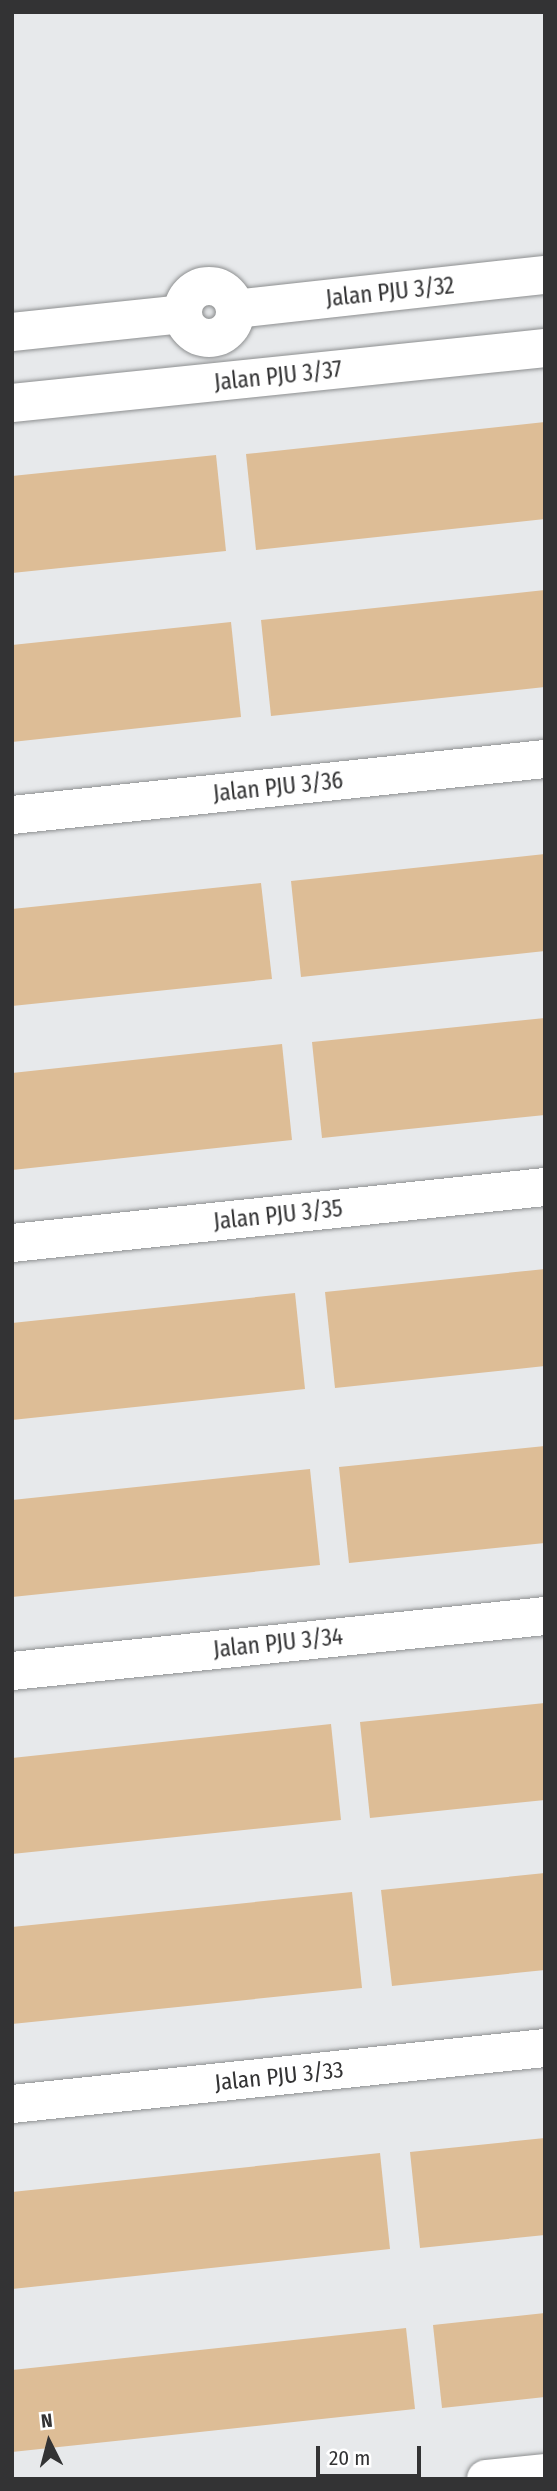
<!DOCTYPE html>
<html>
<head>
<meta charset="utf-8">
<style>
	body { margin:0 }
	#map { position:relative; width:557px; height:2491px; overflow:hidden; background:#e7e9eb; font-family:"Fira Sans Condensed",sans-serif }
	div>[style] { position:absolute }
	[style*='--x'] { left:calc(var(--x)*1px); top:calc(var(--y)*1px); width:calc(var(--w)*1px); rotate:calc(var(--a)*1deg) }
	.building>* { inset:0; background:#ddbd96 }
	.roads { filter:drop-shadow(0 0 2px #8d8f90) drop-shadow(0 0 2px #8d8f90) }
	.street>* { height:38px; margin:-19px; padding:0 19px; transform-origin:19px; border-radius:19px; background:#fff }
	.street>.ring { margin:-19px; padding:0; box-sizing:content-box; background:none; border:38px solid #fff; border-radius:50% }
	span { translate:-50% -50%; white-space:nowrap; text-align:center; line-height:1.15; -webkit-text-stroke:7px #fff; paint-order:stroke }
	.street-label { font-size:23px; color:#333334 }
	.frame { position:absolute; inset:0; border:14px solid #333334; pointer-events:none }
	.north { position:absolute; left:14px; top:2407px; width:70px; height:70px; -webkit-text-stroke:5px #fff; paint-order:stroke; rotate:354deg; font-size:19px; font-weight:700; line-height:28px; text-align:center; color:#333334 }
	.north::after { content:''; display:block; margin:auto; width:24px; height:32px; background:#333334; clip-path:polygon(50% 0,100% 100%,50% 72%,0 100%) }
	.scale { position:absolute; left:316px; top:2446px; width:105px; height:32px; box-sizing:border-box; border:4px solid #333334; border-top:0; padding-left:9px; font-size:21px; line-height:24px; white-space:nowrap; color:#333334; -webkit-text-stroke:5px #fff; paint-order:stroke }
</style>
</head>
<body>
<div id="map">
	<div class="building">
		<i style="clip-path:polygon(545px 422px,545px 519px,256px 550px,246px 454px)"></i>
		<i style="clip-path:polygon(216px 455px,226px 551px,12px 573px,12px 476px)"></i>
		<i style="clip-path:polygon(545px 590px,545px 687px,271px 716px,261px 620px)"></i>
		<i style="clip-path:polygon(231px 622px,241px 717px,12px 742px,12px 645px)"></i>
		<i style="clip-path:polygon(545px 854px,545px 951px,301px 977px,291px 881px)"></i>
		<i style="clip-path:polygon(261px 883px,272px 979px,12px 1006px,12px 909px)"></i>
		<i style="clip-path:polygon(545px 1018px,545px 1115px,322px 1138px,312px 1042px)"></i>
		<i style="clip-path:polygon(282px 1044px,292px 1140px,12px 1170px,12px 1073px)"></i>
		<i style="clip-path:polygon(545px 1269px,545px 1366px,335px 1388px,325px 1292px)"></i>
		<i style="clip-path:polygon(295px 1293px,305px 1389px,12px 1420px,12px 1323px)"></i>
		<i style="clip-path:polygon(545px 1446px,545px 1543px,349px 1563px,339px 1467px)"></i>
		<i style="clip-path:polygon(310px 1469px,320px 1565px,12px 1597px,12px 1500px)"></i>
		<i style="clip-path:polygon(545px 1703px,545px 1800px,370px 1818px,360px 1722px)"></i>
		<i style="clip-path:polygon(331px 1724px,341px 1820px,12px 1854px,12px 1758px)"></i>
		<i style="clip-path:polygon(545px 1873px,545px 1970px,392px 1986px,381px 1890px)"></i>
		<i style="clip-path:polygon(352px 1892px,362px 1988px,12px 2024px,12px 1927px)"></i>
		<i style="clip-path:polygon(545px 2138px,545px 2235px,420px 2248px,410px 2152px)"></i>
		<i style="clip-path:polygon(380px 2153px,390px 2249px,12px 2289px,12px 2192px)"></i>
		<i style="clip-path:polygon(545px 2313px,545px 2397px,442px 2408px,433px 2325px)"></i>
		<i style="clip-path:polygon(406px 2328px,415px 2409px,12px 2452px,12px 2370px)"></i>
	</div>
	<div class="roads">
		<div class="street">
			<i class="ring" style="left:183px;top:286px;width:14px;height:14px"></i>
			<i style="--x:235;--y:309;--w:312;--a:-6.3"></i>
			<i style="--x:12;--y:332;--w:171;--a:-6"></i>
			<i style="--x:12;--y:403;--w:536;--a:-5.89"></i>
			<i style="--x:12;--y:815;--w:536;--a:-6"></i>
			<i style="--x:12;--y:1243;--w:536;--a:-6"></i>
			<i style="--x:12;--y:1671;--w:536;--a:-5.89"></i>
			<i style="--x:12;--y:2104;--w:536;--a:-6"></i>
			<i style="--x:486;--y:2479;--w:59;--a:-5.8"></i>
		</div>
	</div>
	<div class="street-label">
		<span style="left:390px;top:292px;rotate:-6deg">Jalan PJU 3/32</span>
		<span style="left:278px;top:376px;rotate:-6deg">Jalan PJU 3/37</span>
		<span style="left:278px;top:787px;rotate:-6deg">Jalan PJU 3/36</span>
		<span style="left:278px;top:1215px;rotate:-6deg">Jalan PJU 3/35</span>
		<span style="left:278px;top:1643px;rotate:-6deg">Jalan PJU 3/34</span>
		<span style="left:279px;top:2076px;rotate:-6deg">Jalan PJU 3/33</span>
	</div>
	<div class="frame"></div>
	<div class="north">N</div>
	<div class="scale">20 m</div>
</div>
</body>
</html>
